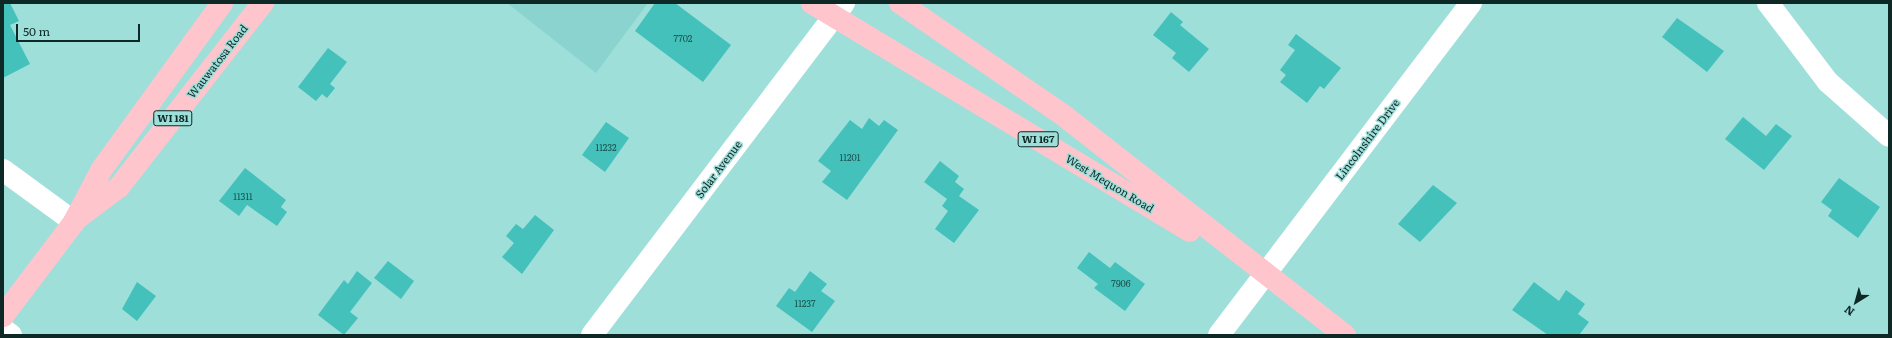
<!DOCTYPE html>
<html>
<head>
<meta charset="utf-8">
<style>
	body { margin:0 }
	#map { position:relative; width:1892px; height:338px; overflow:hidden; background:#9fdfda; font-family:Literata,serif }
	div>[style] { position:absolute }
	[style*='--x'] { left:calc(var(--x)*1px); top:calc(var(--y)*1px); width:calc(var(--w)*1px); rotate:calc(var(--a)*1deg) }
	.built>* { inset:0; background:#8ad3ce }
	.building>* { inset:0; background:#44c1bb }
	.minor>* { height:22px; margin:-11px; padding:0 11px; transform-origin:11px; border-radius:11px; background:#fff }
	.major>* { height:22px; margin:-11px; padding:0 11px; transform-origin:11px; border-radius:11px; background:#fec5cd }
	span { translate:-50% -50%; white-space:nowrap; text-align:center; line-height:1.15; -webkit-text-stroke:3px #9fdfda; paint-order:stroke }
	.number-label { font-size:9px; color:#1c4e4b }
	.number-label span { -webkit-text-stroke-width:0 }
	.shield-label span { padding:1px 3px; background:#9fdfda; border:1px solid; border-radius:3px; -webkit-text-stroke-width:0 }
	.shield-label { font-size:10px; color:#0e2826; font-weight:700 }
	.street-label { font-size:11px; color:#0e2826 }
	.frame { position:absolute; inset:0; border:4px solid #0e2826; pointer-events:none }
	.north { position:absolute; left:1836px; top:282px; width:40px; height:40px; -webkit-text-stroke:3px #9fdfda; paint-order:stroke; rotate:217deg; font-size:11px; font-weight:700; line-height:16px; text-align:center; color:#0e2826 }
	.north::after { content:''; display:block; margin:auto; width:14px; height:18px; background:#0e2826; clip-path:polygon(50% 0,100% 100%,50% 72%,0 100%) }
	.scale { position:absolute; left:16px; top:24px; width:124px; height:18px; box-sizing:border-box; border:2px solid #0e2826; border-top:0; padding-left:5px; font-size:12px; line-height:14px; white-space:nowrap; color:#0e2826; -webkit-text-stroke:3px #9fdfda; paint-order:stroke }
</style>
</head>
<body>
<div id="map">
	<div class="built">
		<i style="clip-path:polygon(507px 3px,648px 3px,596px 73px)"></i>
	</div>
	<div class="building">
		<i style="clip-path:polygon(3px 3px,10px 3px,19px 21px,10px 25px,30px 64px,3px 78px)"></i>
		<i style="clip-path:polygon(655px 3px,675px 3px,731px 45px,703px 82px,635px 31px)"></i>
		<i style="clip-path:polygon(1171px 12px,1183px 22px,1180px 25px,1209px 49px,1189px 72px,1172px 58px,1176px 53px,1153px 35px)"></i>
		<i style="clip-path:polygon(1677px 18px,1724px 51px,1707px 72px,1662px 37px)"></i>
		<i style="clip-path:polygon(1296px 34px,1341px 68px,1324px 89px,1320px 86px,1307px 103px,1280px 82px,1286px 75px,1280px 70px,1295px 50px,1288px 45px)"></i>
		<i style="clip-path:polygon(328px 48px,347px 62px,330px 84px,335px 88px,327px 98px,322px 94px,316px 101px,298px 87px)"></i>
		<i style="clip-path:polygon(1743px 117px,1766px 136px,1776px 124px,1792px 136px,1764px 170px,1725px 139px)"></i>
		<i style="clip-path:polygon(869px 118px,879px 126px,884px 120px,898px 130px,847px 200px,822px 182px,831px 171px,818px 161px,850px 120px,862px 129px)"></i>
		<i style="clip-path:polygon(606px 122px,629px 138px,605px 172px,582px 155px)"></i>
		<i style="clip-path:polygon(940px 161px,959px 176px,955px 182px,964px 189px,959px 196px,979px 210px,954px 243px,935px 229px,948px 211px,942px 206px,947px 199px,924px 182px)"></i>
		<i style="clip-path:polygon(245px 168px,286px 200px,281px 207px,287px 212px,277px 226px,247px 205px,239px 216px,219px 201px)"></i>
		<i style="clip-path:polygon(1839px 178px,1880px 207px,1858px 238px,1828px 216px,1832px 210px,1821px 202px)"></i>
		<i style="clip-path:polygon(1433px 185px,1457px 203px,1420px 242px,1398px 224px)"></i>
		<i style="clip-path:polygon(535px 215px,554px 230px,522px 274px,502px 257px,514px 243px,506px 236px,516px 224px,523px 229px)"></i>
		<i style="clip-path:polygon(1089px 252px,1110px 268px,1115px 262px,1145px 284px,1125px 311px,1094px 288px,1098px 284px,1077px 268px)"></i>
		<i style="clip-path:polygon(388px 261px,414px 281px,401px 299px,374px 278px)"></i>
		<i style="clip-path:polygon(357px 271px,372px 283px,350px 312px,358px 318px,344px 335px,318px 315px,344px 280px,348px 284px)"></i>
		<i style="clip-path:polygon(810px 271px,827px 284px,821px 291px,835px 301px,812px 332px,776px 306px,789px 288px,795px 292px)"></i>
		<i style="clip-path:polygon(137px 282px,156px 296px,137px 321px,122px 309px)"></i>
		<i style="clip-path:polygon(1534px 282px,1559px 301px,1566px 290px,1585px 304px,1578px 314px,1589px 322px,1579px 335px,1548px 335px,1512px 310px)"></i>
	</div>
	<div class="minor">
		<i style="--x:1768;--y:3;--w:99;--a:52.8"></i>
		<i style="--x:1828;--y:82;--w:81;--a:41.5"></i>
		<i style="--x:3;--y:170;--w:88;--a:36.2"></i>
		<i style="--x:3;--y:329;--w:10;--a:37"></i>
		<i style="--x:592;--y:335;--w:417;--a:-52.8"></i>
		<i style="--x:1219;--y:335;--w:417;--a:-52.8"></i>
	</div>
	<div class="major">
		<i style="--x:812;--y:3;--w:441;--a:31.1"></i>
		<i style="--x:900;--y:3;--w:198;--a:34.5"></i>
		<i style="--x:1063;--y:115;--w:358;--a:38"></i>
		<i style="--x:79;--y:217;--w:50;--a:-36.9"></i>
		<i style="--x:119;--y:187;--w:234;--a:-52"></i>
		<i style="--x:3;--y:316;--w:118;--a:-52.9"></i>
		<i style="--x:74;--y:222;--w:60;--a:-62.2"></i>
		<i style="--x:102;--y:169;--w:205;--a:-54.1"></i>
	</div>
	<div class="number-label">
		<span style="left:683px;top:38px">7702</span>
		<span style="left:606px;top:147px">11232</span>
		<span style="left:850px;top:157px">11201</span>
		<span style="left:243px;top:196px">11311</span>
		<span style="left:1121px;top:283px">7906</span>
		<span style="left:805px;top:303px">11237</span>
	</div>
	<div class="shield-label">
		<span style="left:173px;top:118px">WI 181</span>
		<span style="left:1038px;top:139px">WI 167</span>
	</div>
	<div class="street-label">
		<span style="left:217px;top:61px;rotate:-52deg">Wauwatosa Road</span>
		<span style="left:1367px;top:139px;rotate:-53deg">Lincolnshire Drive</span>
		<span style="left:718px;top:169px;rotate:-53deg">Solar Avenue</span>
		<span style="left:1110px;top:183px;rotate:31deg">West Mequon Road</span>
	</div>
	<div class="frame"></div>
	<div class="north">N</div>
	<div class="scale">50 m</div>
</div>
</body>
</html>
